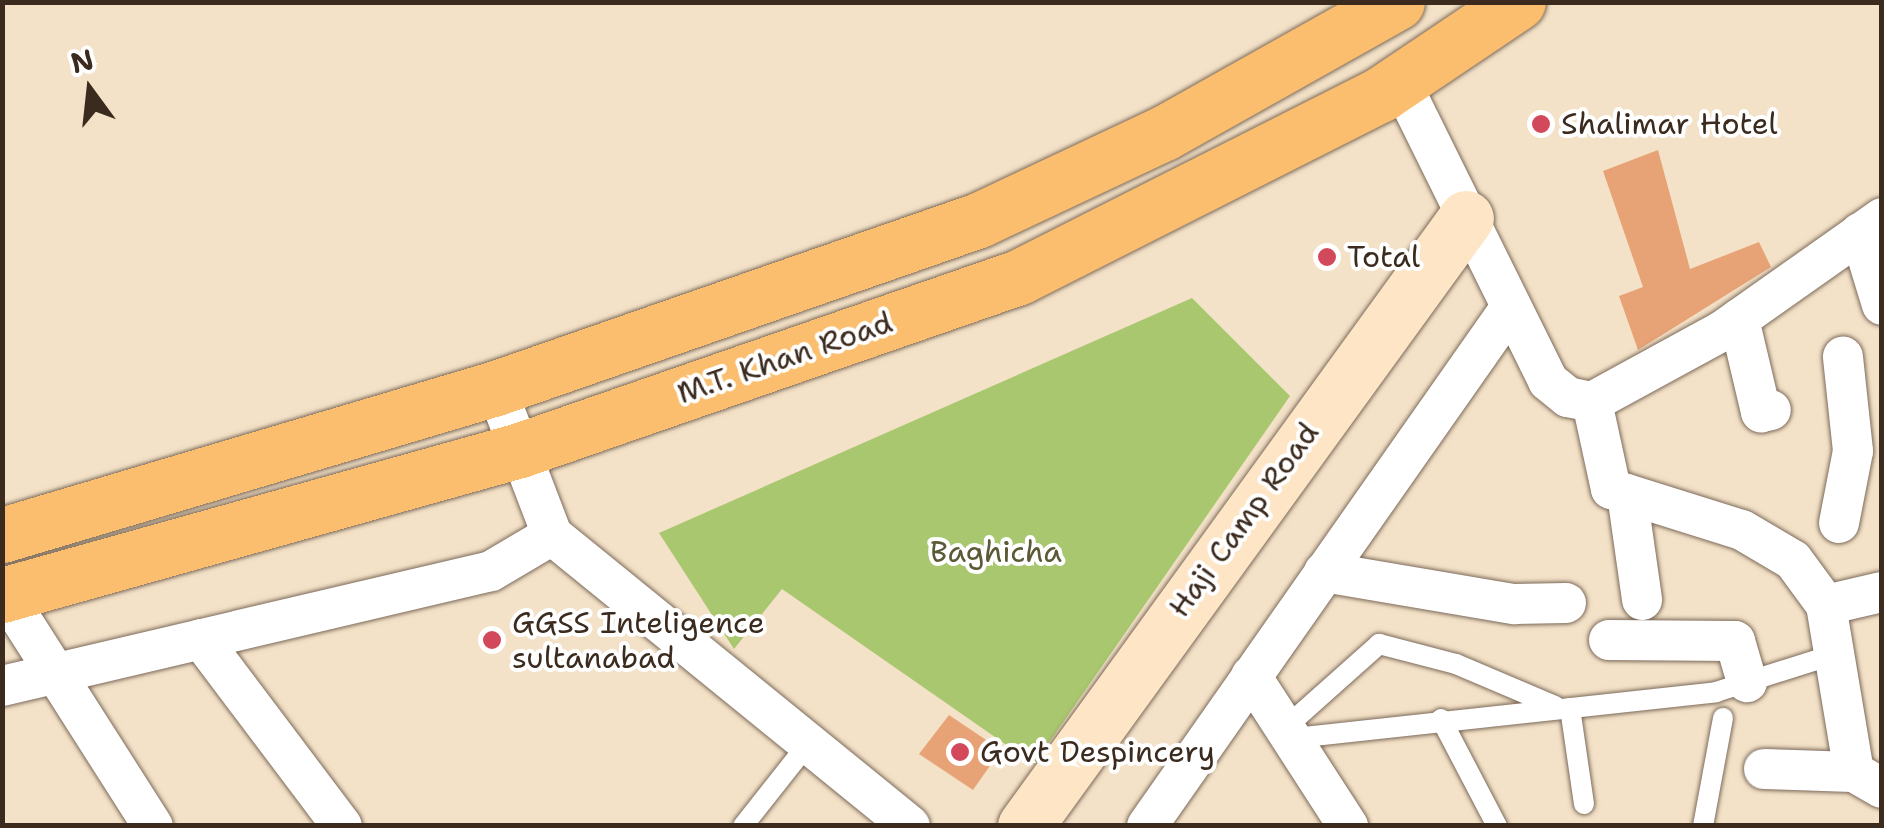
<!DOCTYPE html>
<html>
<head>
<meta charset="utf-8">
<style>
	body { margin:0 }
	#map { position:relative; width:1884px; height:828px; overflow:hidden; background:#f4e2c8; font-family:"Shantell Sans",sans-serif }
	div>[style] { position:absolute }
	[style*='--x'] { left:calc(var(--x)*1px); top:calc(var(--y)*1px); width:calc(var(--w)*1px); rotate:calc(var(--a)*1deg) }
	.green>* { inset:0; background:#a9c76f }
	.building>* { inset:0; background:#e7a376 }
	.roads { filter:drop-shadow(0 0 2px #7c6a5a) drop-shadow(0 0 2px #7c6a5a) }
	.lane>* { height:20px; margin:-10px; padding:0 10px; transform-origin:10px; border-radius:10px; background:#fff }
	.street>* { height:40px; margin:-20px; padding:0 20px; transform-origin:20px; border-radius:20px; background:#fff }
	.secondary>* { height:55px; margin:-27.5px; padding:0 27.5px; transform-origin:27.5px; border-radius:27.5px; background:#fde5c5 }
	.highway>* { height:55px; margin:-27.5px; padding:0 27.5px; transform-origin:27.5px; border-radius:27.5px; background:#fbbe6e }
	.dots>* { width:28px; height:28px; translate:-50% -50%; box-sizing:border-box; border:5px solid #fff; border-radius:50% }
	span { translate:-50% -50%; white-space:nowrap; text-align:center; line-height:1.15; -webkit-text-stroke:8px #fff; paint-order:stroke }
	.poi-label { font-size:30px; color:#3b2a1e }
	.left { translate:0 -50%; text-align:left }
	.street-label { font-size:30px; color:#3b2a1e }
	.park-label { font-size:30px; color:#5c5936 }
	.frame { position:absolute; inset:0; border:5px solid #3b2a1e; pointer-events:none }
	.north { position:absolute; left:40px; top:40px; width:100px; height:100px; -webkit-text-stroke:8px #fff; paint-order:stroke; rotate:345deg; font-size:28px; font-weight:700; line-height:40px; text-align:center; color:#3b2a1e }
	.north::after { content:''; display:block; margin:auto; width:35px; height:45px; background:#3b2a1e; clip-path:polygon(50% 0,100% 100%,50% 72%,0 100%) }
</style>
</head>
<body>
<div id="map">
	<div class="green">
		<i style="clip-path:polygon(1192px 298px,1290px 396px,1034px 764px,782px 589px,734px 649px,659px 533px)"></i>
	</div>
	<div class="building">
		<i style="clip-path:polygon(1658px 150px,1690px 269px,1759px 242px,1771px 267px,1638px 350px,1619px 296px,1643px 287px,1603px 171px)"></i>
		<i style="clip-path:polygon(949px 715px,1001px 750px,973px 790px,919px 754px)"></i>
	</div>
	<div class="roads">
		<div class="lane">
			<i style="--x:1570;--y:708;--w:97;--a:81.7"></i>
			<i style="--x:1441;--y:719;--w:121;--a:62.4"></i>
			<i style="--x:1286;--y:727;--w:125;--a:-41.7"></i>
			<i style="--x:1379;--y:644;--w:80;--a:14.6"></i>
			<i style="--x:1456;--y:664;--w:108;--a:23"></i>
			<i style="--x:1295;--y:738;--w:424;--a:-6.2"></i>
			<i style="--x:1716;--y:692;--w:122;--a:-17.7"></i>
			<i style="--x:743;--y:826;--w:110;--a:-51.7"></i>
			<i style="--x:1703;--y:826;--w:110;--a:-79.5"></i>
		</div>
		<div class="street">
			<i style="--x:1400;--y:81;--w:335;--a:63.7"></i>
			<i style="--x:1548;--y:381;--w:26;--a:39"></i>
			<i style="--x:1568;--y:397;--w:25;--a:12"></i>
			<i style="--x:1592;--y:402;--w:148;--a:-28.6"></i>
			<i style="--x:1722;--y:331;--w:196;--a:-35.2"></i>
			<i style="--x:1860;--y:233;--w:75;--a:73"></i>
			<i style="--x:1739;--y:319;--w:96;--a:76.7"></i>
			<i style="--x:1761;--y:412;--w:10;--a:-11"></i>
			<i style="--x:496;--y:388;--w:157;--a:69.1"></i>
			<i style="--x:552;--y:535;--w:461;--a:39.1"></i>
			<i style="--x:1592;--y:402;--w:89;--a:77.7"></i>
			<i style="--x:1611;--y:489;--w:137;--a:17.4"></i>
			<i style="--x:1742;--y:530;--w:59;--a:30.5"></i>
			<i style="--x:1793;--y:560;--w:56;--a:53.7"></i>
			<i style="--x:1826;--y:605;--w:169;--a:80.5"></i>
			<i style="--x:1854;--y:772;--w:32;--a:30"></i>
			<i style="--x:1627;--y:494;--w:107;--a:81.9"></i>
			<i style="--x:1839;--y:523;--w:73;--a:-79"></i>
			<i style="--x:1853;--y:451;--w:95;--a:-96.1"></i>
			<i style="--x:1324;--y:572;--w:193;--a:9.6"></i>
			<i style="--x:1514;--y:604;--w:52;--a:-1.1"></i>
			<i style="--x:5;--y:594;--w:275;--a:57.5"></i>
			<i style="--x:1826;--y:605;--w:57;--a:-13.1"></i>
			<i style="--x:201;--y:639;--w:234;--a:53"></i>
			<i style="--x:1609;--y:640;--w:126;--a:0.5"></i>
			<i style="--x:1735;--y:641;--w:43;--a:73.7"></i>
			<i style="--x:1251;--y:676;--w:179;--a:57.1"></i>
			<i style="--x:2;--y:686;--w:502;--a:-13.23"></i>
			<i style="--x:491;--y:571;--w:71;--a:-30.5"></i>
			<i style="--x:1764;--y:769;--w:90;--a:1.9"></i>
			<i style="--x:1147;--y:826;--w:634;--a:-54.96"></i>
		</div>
		<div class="secondary">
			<i style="--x:1025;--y:826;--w:751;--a:-54.05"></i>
		</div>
		<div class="highway">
			<i style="--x:2;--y:535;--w:515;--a:-16.57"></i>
			<i style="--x:496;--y:388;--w:511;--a:-19.18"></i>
			<i style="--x:979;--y:220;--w:204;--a:-25.2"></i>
			<i style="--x:1164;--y:133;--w:267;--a:-29.3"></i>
			<i style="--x:2;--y:595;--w:538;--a:-15.64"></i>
			<i style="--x:520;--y:450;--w:528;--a:-19.12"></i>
			<i style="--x:1019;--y:277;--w:406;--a:-26.8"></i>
			<i style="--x:1381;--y:94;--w:165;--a:-33.9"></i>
		</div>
	</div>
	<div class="dots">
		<i style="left:1541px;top:124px;background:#d1495b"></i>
		<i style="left:1327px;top:257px;background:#d1495b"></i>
		<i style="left:492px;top:640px;background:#d1495b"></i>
		<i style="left:960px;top:752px;background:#d1495b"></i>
	</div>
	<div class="poi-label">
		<span class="left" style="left:1561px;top:124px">Shalimar Hotel</span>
		<span class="left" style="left:1347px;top:257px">Total</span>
		<span class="left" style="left:512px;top:640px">GGSS Inteligence<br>sultanabad</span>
		<span class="left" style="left:980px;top:752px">Govt Despincery</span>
	</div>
	<div class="street-label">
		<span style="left:785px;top:358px;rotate:-19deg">M.T. Khan Road</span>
		<span style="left:1244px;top:520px;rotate:-54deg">Haji Camp Road</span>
	</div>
	<div class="park-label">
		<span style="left:996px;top:552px">Baghicha</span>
	</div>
	<div class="frame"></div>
	<div class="north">N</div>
</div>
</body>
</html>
